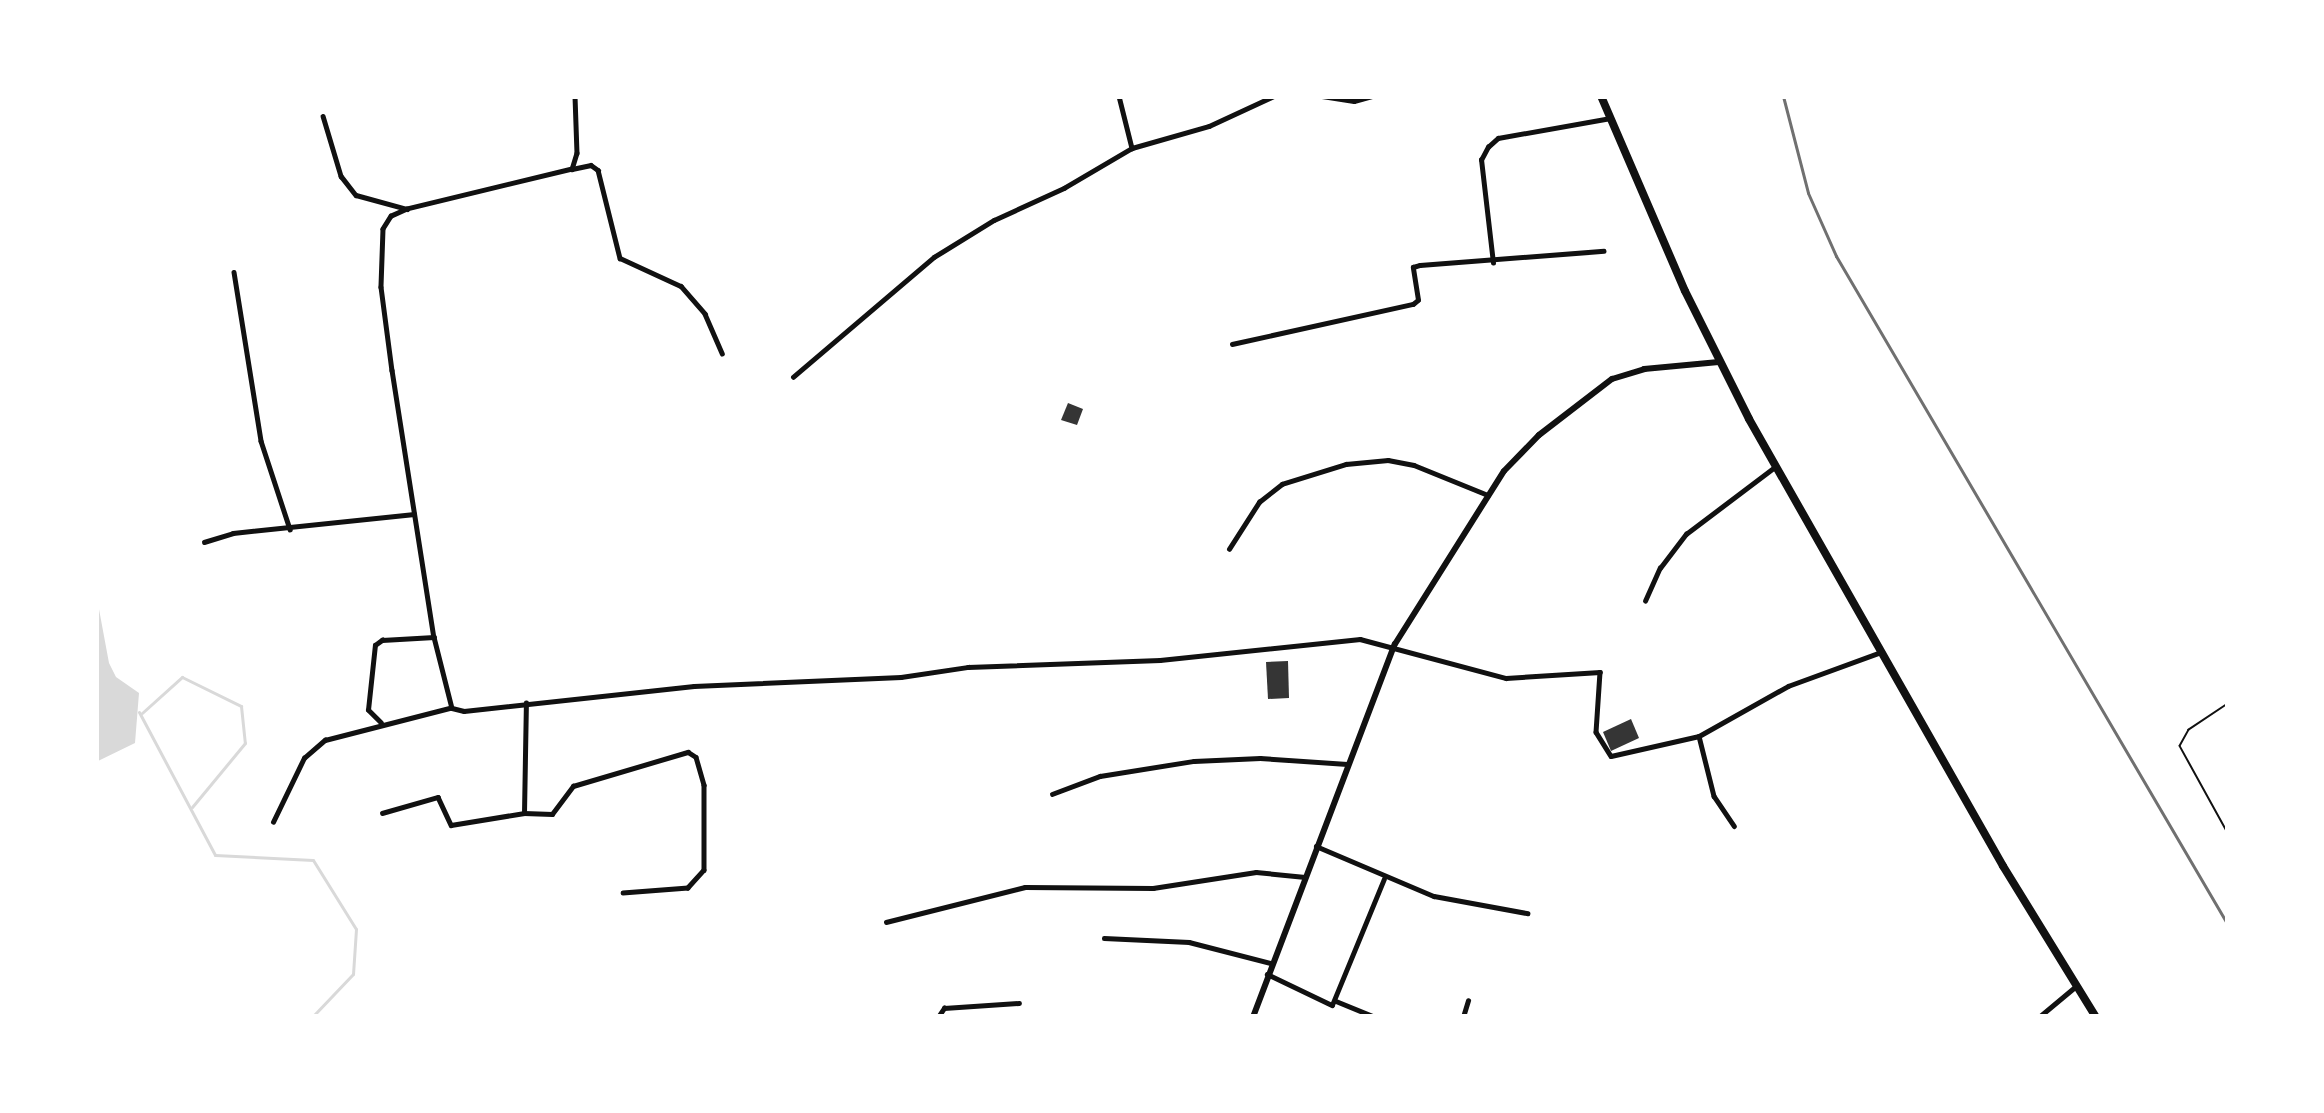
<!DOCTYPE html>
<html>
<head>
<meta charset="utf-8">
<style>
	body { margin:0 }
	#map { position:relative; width:2324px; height:1113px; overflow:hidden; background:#fff; font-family:Karla,sans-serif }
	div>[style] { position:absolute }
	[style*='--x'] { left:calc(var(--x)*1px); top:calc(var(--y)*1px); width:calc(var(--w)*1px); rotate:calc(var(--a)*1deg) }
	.water>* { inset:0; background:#d9d9d9 }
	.stream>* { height:3px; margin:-1.5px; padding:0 1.5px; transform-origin:1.5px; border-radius:1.5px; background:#d9d9d9 }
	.building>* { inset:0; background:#353535 }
	.service>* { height:1.5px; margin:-0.75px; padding:0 0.75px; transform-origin:0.75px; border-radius:0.75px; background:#111 }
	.minor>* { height:4.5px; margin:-2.25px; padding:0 2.25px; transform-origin:2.25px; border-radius:2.25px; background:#111 }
	.tertiary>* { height:6px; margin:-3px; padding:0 3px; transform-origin:3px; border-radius:3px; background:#111 }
	.trunk>* { height:8px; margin:-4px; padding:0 4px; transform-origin:4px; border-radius:4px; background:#111 }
	.rail>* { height:3px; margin:-1.5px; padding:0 1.5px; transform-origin:1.5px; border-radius:1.5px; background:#707070 }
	span { translate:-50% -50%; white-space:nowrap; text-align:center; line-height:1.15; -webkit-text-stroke:12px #fff; paint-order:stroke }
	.frame { position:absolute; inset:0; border:99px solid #fff; pointer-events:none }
</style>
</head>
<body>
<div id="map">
	<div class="water">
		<i style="clip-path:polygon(96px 593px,109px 663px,116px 677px,139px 693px,135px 743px,96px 762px)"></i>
	</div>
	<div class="stream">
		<i style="--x:139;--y:712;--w:162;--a:62"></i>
		<i style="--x:215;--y:855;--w:98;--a:2.9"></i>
		<i style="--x:313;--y:860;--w:81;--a:58.1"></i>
		<i style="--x:356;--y:929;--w:45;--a:93.8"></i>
		<i style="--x:353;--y:974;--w:59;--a:133.6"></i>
		<i style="--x:142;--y:713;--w:54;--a:-42"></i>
		<i style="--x:182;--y:677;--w:66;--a:26.2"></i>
		<i style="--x:241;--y:706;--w:37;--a:84"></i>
		<i style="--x:245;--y:743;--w:83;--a:129.6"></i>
	</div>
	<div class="building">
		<i style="clip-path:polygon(1068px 403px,1083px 409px,1077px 425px,1061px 420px)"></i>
		<i style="clip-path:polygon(1288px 661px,1289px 698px,1268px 699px,1266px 662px)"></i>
		<i style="clip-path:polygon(1631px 719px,1639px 738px,1611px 751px,1603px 732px)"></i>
	</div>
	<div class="service">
		<i style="--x:2228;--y:704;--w:47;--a:146.3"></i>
		<i style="--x:2189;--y:730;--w:18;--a:119"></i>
		<i style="--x:2180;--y:746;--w:99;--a:61.1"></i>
	</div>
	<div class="minor">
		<i style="--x:575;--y:96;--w:57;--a:88"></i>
		<i style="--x:577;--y:153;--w:17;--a:107"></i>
		<i style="--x:572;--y:169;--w:170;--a:166.4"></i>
		<i style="--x:407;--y:209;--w:17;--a:156"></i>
		<i style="--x:391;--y:216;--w:15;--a:122"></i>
		<i style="--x:383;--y:229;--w:58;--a:92"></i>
		<i style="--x:381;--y:287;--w:84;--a:82.5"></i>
		<i style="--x:392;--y:370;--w:270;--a:81.1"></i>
		<i style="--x:434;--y:637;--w:73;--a:75.8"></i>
		<i style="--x:452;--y:708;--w:12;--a:14"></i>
		<i style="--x:464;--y:711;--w:231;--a:-6.2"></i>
		<i style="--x:694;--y:686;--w:207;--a:-2.5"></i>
		<i style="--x:901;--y:677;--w:68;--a:-8.5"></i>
		<i style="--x:968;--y:667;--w:192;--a:-2.1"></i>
		<i style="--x:1160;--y:660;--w:201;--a:-6"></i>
		<i style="--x:1360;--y:639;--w:151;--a:15"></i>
		<i style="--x:1506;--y:678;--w:94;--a:-3.7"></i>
		<i style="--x:1600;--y:672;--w:60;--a:93.8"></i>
		<i style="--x:1596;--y:732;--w:28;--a:58"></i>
		<i style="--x:1611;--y:756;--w:90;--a:-12.8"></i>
		<i style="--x:1699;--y:736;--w:102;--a:-29.3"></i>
		<i style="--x:1788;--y:686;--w:99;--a:-20.1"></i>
		<i style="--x:1119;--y:96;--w:54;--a:76"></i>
		<i style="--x:1322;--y:96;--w:32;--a:9"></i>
		<i style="--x:1354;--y:101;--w:20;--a:-15"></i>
		<i style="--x:323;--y:116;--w:63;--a:73.3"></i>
		<i style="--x:341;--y:176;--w:24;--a:52"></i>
		<i style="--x:356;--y:195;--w:53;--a:15.4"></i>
		<i style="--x:572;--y:169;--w:19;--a:-12"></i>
		<i style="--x:591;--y:165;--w:9;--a:36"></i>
		<i style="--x:598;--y:170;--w:91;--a:76"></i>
		<i style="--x:620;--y:258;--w:67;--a:24.7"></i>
		<i style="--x:681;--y:286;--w:37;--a:49"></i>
		<i style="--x:705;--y:314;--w:43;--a:66.4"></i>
		<i style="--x:1493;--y:263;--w:104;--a:-96.6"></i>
		<i style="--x:1481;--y:160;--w:15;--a:-62"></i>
		<i style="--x:1488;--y:147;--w:13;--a:-42"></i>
		<i style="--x:1498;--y:138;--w:114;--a:-10.1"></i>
		<i style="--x:234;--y:272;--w:171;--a:80.9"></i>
		<i style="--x:261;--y:441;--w:93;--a:71.8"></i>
		<i style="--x:1232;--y:344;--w:185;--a:-12.5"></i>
		<i style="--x:1413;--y:304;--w:6;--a:-39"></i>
		<i style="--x:1418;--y:300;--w:33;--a:-99"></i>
		<i style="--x:1413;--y:267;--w:7;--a:-16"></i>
		<i style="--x:1420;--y:265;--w:184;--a:-4.4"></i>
		<i style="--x:793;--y:377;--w:185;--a:-40.4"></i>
		<i style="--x:934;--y:257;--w:70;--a:-31.7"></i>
		<i style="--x:994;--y:220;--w:77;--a:-24.6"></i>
		<i style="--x:1064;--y:188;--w:79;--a:-30.5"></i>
		<i style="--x:1132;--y:148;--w:80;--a:-15.9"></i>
		<i style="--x:1209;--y:126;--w:72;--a:-24.8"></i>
		<i style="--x:204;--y:542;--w:30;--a:-17"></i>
		<i style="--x:233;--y:533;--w:182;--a:-6"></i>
		<i style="--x:1229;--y:549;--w:56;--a:-57.4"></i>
		<i style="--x:1259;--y:502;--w:29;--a:-38"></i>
		<i style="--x:1282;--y:484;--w:67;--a:-17.4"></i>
		<i style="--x:1346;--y:464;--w:42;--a:-5.4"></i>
		<i style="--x:1388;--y:460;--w:26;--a:11"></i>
		<i style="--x:1414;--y:465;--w:80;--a:22.1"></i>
		<i style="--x:1645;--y:601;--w:36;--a:-66"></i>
		<i style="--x:1660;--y:568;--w:43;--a:-52.6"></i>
		<i style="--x:1686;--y:534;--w:111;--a:-37"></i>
		<i style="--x:381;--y:723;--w:18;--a:-135"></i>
		<i style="--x:368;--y:710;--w:65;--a:-83.9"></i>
		<i style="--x:375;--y:645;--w:9;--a:-36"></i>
		<i style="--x:382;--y:640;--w:52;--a:-3.3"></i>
		<i style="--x:1699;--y:736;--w:62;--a:76"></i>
		<i style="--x:1714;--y:796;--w:36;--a:56"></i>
		<i style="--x:1052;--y:794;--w:51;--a:-20.6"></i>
		<i style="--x:1100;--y:776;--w:95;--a:-9.1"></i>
		<i style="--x:1194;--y:761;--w:66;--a:-2.6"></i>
		<i style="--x:1260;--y:758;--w:87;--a:3.9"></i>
		<i style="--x:382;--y:813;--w:58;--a:-15.9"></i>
		<i style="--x:438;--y:797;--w:31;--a:65"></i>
		<i style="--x:451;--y:825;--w:74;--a:-9.3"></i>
		<i style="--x:524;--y:813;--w:110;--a:-89"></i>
		<i style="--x:524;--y:813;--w:28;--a:2"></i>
		<i style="--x:552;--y:814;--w:35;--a:-53"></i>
		<i style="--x:573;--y:786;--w:120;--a:-16.5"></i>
		<i style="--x:688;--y:752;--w:9;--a:32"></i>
		<i style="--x:696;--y:757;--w:29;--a:74"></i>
		<i style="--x:704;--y:785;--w:85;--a:90"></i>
		<i style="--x:704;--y:870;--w:24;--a:132"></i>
		<i style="--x:688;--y:888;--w:65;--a:175.6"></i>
		<i style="--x:273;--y:822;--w:71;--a:-64.2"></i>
		<i style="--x:304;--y:758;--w:28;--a:-41"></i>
		<i style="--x:325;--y:740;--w:129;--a:-14.4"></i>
		<i style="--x:1316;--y:846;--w:128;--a:23"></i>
		<i style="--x:1434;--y:896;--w:95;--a:10.4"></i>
		<i style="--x:886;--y:922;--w:143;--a:-14.1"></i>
		<i style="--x:1025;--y:887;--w:128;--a:0.4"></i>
		<i style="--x:1153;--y:888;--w:104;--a:-8.8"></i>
		<i style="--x:1256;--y:872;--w:49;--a:5.8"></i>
		<i style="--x:1104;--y:938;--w:85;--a:2.7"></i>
		<i style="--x:1189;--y:942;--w:85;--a:14.4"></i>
		<i style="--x:1267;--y:974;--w:72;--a:25.5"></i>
		<i style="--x:1332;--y:1005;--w:136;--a:-67.6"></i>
		<i style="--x:1336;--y:1001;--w:42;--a:22.3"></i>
		<i style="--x:938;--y:1017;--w:11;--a:-56"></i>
		<i style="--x:944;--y:1008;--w:75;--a:-3.8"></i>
		<i style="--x:1463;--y:1017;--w:17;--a:-73"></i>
		<i style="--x:2039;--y:1017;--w:47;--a:-39.8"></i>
	</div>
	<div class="tertiary">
		<i style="--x:1253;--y:1017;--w:399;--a:-69.2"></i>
		<i style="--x:1395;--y:644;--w:204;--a:-57.8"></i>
		<i style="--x:1504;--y:471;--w:50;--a:-45.8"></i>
		<i style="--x:1539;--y:435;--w:92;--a:-37.5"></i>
		<i style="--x:1612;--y:379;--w:34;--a:-17"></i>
		<i style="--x:1644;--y:369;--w:75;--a:-5.3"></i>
	</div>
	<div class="trunk">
		<i style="--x:1601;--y:96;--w:212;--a:66.7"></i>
		<i style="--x:1685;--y:291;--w:143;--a:63.4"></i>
		<i style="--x:1749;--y:419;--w:514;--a:60.39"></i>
		<i style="--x:2003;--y:866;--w:177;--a:58.4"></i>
	</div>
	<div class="rail">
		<i style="--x:1783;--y:96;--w:100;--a:75.5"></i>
		<i style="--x:1808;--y:193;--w:69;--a:66"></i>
		<i style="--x:1836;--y:256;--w:775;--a:59.63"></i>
	</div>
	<div class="frame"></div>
</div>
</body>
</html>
